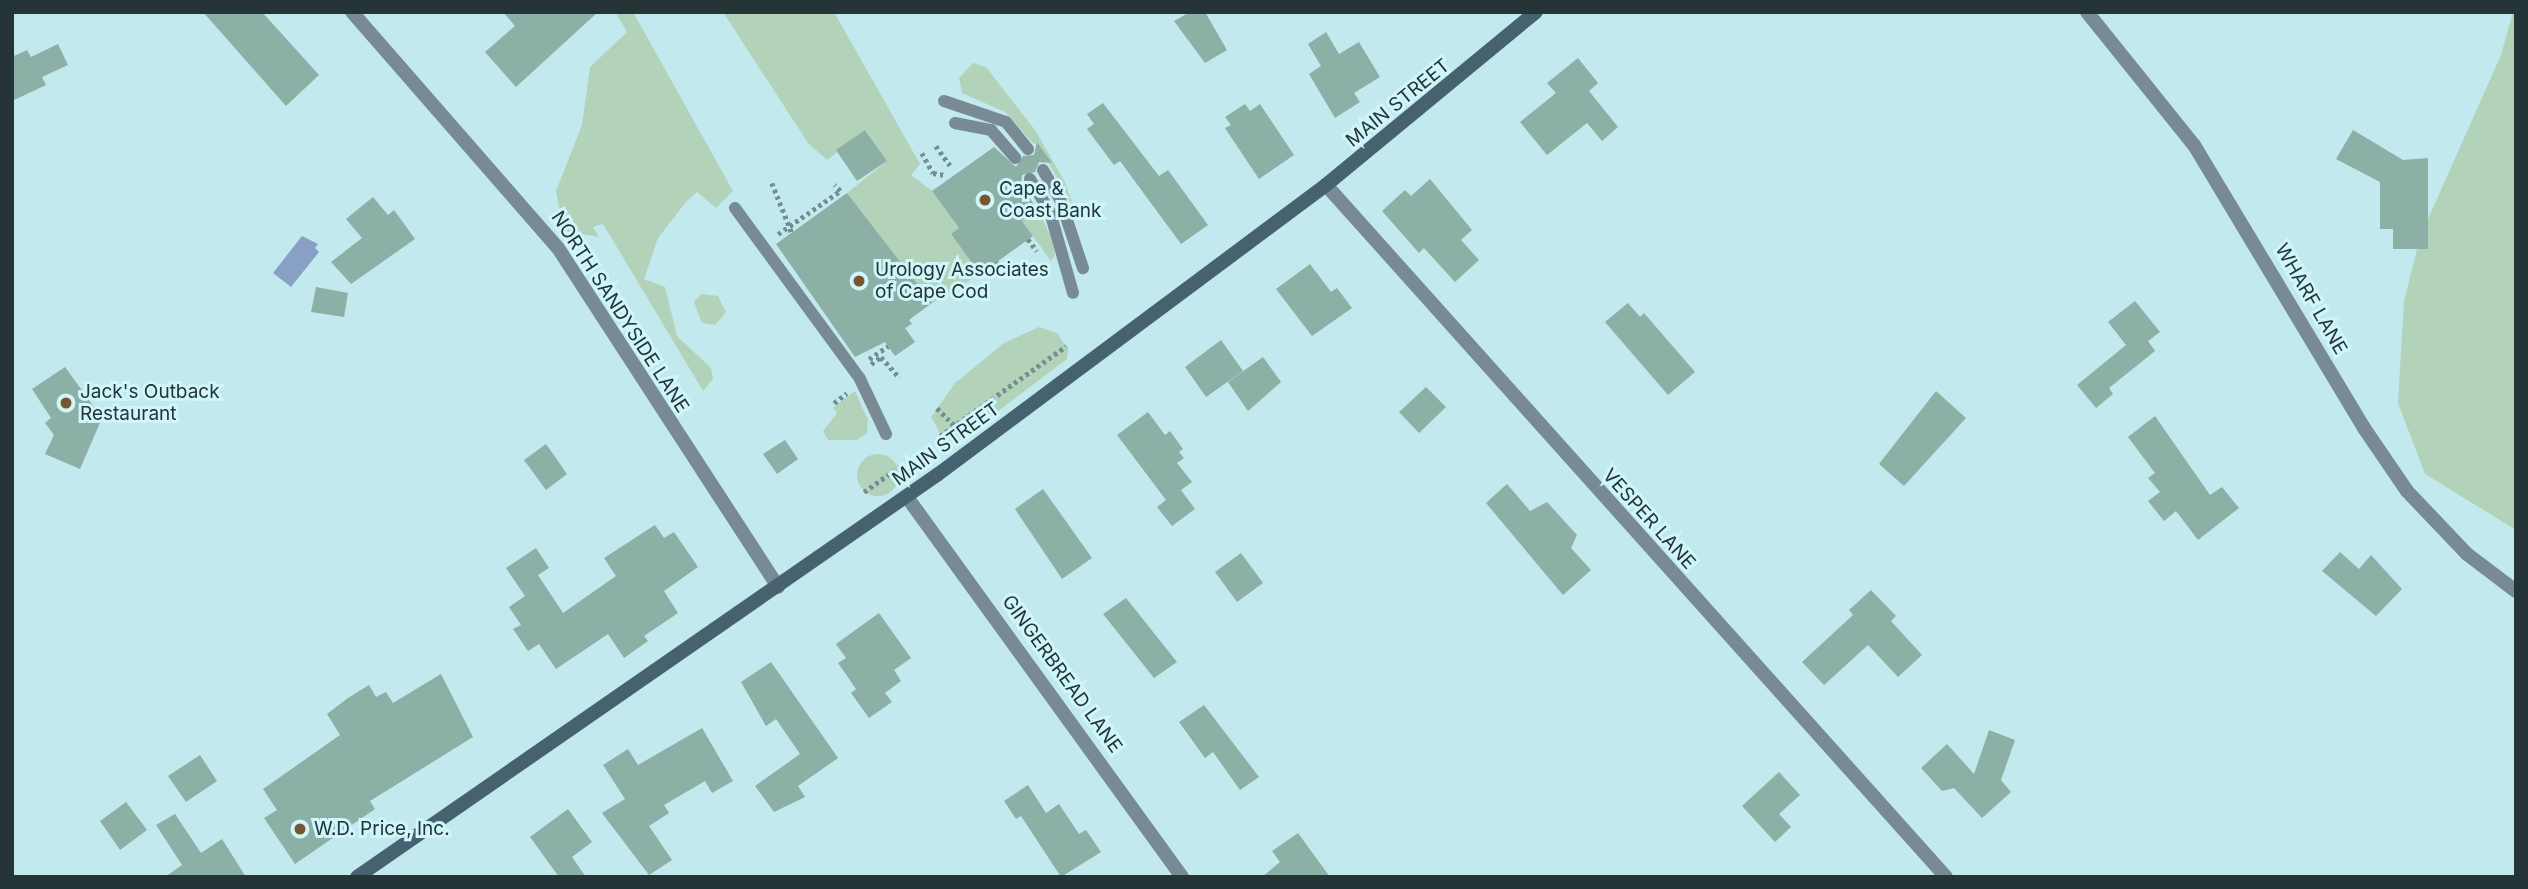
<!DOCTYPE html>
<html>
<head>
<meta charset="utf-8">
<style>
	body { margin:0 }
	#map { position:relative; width:2528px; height:889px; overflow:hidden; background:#c2e9ee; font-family:Inter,sans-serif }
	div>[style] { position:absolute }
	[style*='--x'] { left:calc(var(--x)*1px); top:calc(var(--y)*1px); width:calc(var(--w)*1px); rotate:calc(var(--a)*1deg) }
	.green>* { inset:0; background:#b2d3b9 }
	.round { border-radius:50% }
	.water>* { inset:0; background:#88a0c4 }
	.building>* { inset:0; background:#8cafa6 }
	.path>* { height:4.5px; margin-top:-2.25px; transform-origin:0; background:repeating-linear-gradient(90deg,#748f92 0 3.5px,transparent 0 7px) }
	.service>* { height:12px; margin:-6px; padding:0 6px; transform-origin:6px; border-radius:6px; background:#788b95 }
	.minor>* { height:14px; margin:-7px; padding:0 7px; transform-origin:7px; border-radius:7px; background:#788b95 }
	.secondary>* { height:14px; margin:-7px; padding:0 7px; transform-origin:7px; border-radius:7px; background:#466271 }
	.dots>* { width:19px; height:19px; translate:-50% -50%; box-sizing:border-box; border:4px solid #cff6fb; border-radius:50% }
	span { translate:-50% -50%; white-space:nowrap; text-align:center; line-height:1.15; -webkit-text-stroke:6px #cff6fb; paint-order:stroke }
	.street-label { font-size:19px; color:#253436 }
	.poi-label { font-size:19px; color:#253436 }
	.left { translate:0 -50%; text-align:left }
	.frame { position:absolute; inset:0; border:14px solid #253436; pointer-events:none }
</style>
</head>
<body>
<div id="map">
	<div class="green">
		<i style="clip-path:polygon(615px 12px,633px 12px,733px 191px,716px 208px,697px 192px,686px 202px,658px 238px,644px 279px,665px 287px,677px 336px,711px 368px,713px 379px,703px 391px,603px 224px,593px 227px,599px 237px,564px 231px,556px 191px,582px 125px,590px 67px,627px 32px)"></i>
		<i style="clip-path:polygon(723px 12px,834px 12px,920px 164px,911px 175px,932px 191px,959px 228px,951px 234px,980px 274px,932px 303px,847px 193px,887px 161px,866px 131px,827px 160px,808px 143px)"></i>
		<i style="clip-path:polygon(2513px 12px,2516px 12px,2516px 530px,2425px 474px,2398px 403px,2404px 301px,2420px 237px,2501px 55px)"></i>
		<i style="clip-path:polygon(973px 63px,986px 67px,1035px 130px,1065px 182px,1074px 209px,1038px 143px,1034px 144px,1005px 112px,962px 93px,959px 78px)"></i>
		<i style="clip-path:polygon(1037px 209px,1052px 238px,1055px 254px,1051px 261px,1022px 221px)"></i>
		<i style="clip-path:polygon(701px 294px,718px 296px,726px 312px,715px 325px,702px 323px,694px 302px)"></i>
		<i style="clip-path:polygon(1039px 327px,1057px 333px,1068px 350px,1067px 359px,961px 439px,945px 442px,931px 417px,955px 383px,1004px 343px)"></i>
		<i style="clip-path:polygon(855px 391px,868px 420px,867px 433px,857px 440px,828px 440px,823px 431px,837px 413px,833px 408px)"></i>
		<i class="round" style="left:857px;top:454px;width:42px;height:42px"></i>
	</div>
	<div class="water">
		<i style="clip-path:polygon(302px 236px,318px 244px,315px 248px,319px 252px,291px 287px,273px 273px)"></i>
	</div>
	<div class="building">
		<i style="clip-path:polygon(203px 12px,262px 12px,319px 75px,286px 106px)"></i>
		<i style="clip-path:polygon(503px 12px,598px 12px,516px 87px,485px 52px,515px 26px)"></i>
		<i style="clip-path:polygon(1190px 12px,1205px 12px,1227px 50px,1205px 63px,1174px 21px)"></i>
		<i style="clip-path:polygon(1326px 32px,1339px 54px,1359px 42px,1380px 77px,1354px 93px,1360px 102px,1335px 118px,1309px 74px,1321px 66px,1308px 44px)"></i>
		<i style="clip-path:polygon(58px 44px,68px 65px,42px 77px,46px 85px,12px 101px,12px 57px,27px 50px,31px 57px)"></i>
		<i style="clip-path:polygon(1578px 58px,1598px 83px,1589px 91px,1618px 127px,1602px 141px,1587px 123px,1547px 155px,1520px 122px,1556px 93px,1547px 83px)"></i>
		<i style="clip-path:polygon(1103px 103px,1159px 176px,1168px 170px,1208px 225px,1181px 244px,1120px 161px,1114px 165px,1087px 129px,1094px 124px,1087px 114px)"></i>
		<i style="clip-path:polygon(1245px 104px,1250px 111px,1260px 104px,1294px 155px,1259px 179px,1225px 128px,1231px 125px,1225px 117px)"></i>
		<i style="clip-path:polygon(865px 130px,887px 161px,857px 181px,836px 150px)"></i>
		<i style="clip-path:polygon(2353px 130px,2403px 160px,2428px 158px,2428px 249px,2393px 249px,2393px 229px,2380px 229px,2380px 182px,2336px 159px)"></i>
		<i style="clip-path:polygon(1037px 142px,1052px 163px,1039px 162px,1035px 172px,1022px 175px,1021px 185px,1037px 209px,1022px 221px,1033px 236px,980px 274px,951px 234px,959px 228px,932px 191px,994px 147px,1016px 167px,1023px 156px,1034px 155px)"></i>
		<i style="clip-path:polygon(1430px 179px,1472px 230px,1461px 240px,1479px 260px,1455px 282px,1424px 248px,1419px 253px,1382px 211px,1405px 190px,1411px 196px)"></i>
		<i style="clip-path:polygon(847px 193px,932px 303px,909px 320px,912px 324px,905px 328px,915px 342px,895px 356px,885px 342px,855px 357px,776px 244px)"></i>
		<i style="clip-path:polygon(373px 197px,388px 215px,394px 210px,415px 239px,351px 284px,331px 262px,362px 238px,346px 219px)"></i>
		<i style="clip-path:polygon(1310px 264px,1331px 292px,1337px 288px,1352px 308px,1312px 336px,1276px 289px)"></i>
		<i style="clip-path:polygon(316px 287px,348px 293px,344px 317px,311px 312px)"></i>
		<i style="clip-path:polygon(2135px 301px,2160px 332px,2148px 341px,2155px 351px,2109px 388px,2113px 394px,2096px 408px,2077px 385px,2126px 345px,2108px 322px)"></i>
		<i style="clip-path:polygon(1628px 303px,1640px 317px,1644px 313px,1695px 372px,1668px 395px,1605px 322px)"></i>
		<i style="clip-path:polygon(1221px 340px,1243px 371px,1206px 397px,1185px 367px)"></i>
		<i style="clip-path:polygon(1263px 357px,1281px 382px,1248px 411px,1228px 382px)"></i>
		<i style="clip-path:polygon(65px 367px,102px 418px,80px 469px,45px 454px,54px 435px,45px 423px,51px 418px,32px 389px)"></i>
		<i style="clip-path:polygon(1426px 387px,1446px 407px,1419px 433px,1399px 412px)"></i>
		<i style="clip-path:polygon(1936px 391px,1966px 418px,1904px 486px,1879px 464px)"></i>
		<i style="clip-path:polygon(1148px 412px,1165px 435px,1170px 431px,1183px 449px,1179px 452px,1184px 458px,1177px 463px,1192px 482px,1181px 490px,1195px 509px,1172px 526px,1157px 507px,1166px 500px,1117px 435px)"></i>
		<i style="clip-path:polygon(2155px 416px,2210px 495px,2222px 487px,2239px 508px,2198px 540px,2176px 511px,2164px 521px,2148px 501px,2160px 492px,2148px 478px,2155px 473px,2128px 437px)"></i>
		<i style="clip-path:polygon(785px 440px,798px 459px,777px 474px,763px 454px)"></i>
		<i style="clip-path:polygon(546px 444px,567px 474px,546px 490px,524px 460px)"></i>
		<i style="clip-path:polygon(1507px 484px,1530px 511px,1547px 502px,1577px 535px,1571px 548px,1591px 570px,1563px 595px,1486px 503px)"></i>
		<i style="clip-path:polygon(1043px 489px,1092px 558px,1062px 579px,1015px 509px)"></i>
		<i style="clip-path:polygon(655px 525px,664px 538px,674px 532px,698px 567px,664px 591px,678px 613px,644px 636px,648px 641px,624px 658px,608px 634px,556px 669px,539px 644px,528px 651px,513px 629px,521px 625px,509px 607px,525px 596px,506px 568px,536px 548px,549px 568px,538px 575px,563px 613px,616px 576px,604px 558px)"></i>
		<i style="clip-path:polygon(2340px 552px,2359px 569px,2371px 555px,2402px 589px,2376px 616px,2322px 571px)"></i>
		<i style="clip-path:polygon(1241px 553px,1263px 583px,1237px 602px,1215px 572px)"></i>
		<i style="clip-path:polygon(1871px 590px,1896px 616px,1891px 621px,1922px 655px,1898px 677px,1868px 645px,1824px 685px,1802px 662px,1853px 615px,1849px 610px)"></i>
		<i style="clip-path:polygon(1126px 598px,1177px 662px,1154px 678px,1103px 614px)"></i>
		<i style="clip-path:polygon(879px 613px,911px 658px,894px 670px,901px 681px,885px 693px,892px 702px,869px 718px,851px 693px,856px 689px,838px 663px,846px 658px,836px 644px)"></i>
		<i style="clip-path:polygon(771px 662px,838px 758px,798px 786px,805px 797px,774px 812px,755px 786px,800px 754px,776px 719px,766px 726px,741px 682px)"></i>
		<i style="clip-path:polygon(441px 674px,473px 737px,370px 801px,375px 809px,295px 864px,264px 818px,277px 810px,263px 789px,340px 735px,327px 714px,348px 698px,369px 685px,376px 697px,386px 692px,393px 703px)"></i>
		<i style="clip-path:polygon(1204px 705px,1259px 777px,1240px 790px,1213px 752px,1205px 758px,1179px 722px)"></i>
		<i style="clip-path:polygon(702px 728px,733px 781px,712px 793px,705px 781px,664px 805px,669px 813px,649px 826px,672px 860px,649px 875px,602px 813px,625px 799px,603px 765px,628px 749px,638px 765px)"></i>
		<i style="clip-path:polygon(1989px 730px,2015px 740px,2001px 780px,2011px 792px,1982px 818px,1954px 788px,1942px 791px,1921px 768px,1947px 744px,1974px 774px)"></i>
		<i style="clip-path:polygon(200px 755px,217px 781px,186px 802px,168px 776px)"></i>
		<i style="clip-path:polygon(1779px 772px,1800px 795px,1779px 814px,1791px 827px,1775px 842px,1742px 806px)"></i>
		<i style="clip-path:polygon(1028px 785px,1046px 813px,1059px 804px,1079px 834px,1086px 830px,1101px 852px,1061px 877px,1021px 816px,1016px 819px,1004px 801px)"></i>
		<i style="clip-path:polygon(126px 802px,147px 830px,120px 850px,100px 821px)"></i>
		<i style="clip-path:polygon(568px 809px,592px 842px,572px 857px,586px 877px,559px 877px,530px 837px)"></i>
		<i style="clip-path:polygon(175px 814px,201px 853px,222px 839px,246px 877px,165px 877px,182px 865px,156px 825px)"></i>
		<i style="clip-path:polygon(1298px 833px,1330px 877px,1262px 877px,1280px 862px,1272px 851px)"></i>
	</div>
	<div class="path">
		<i style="--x:936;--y:146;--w:24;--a:54"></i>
		<i style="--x:922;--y:153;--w:23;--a:61"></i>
		<i style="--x:933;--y:173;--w:11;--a:10"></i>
		<i style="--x:772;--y:183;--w:54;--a:68.2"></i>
		<i style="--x:778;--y:234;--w:75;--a:-34.7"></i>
		<i style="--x:840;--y:191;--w:8;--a:-130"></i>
		<i style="--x:1028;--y:239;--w:15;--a:53"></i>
		<i style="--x:996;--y:262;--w:15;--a:53"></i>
		<i style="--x:869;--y:359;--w:23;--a:-34"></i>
		<i style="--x:871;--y:364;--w:12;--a:-35"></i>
		<i style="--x:881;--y:357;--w:28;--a:48"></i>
		<i style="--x:834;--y:403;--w:16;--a:-38"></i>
		<i style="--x:937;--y:408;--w:25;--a:45"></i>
		<i style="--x:940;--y:436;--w:155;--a:-35.5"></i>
		<i style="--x:864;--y:492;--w:44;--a:-35.8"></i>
	</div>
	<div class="service">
		<i style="--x:944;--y:101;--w:65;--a:18.7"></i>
		<i style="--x:1006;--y:122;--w:35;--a:51"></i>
		<i style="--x:955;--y:123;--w:37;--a:11"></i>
		<i style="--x:991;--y:130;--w:37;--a:49"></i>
		<i style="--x:1043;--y:170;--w:34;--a:60"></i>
		<i style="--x:1060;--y:199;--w:73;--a:71.6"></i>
		<i style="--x:1030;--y:179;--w:39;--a:59"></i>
		<i style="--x:1050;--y:212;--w:84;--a:74.1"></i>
		<i style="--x:735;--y:208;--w:212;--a:53.8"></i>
		<i style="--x:860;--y:379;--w:61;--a:64.7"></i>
	</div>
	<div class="minor">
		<i style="--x:352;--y:12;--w:313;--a:48.9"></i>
		<i style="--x:558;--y:248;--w:404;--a:57"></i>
		<i style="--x:2087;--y:12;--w:171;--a:51.2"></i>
		<i style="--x:2194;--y:145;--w:330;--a:59"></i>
		<i style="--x:2364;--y:428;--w:76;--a:55.7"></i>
		<i style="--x:2407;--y:491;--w:87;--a:46.4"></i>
		<i style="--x:2467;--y:554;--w:61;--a:37.1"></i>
		<i style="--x:1326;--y:185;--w:929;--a:48.14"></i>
		<i style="--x:907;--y:497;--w:469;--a:54.1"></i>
	</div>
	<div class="secondary">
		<i style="--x:357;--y:877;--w:706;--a:-34.73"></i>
		<i style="--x:937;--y:475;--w:485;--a:-36.7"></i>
		<i style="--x:1326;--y:185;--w:272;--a:-39.5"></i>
	</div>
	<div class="dots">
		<i style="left:985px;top:200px;background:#78572e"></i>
		<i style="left:859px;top:281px;background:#78572e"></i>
		<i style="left:66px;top:403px;background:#78572e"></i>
		<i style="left:300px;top:829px;background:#78572e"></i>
	</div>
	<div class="street-label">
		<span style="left:1398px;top:103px;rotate:-39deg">MAIN STREET</span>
		<span style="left:2311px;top:299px;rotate:60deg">WHARF LANE</span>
		<span style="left:620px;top:312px;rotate:57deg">NORTH SANDYSIDE LANE</span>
		<span style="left:946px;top:444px;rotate:-36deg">MAIN STREET</span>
		<span style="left:1649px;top:519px;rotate:48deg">VESPER LANE</span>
		<span style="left:1062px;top:674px;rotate:54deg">GINGERBREAD LANE</span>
	</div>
	<div class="poi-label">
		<span class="left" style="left:999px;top:200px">Cape &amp;<br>Coast Bank</span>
		<span class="left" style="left:875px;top:281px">Urology Associates<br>of Cape Cod</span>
		<span class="left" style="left:80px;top:403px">Jack's Outback<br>Restaurant</span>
		<span class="left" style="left:314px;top:829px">W.D. Price, Inc.</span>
	</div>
	<div class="frame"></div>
</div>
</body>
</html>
